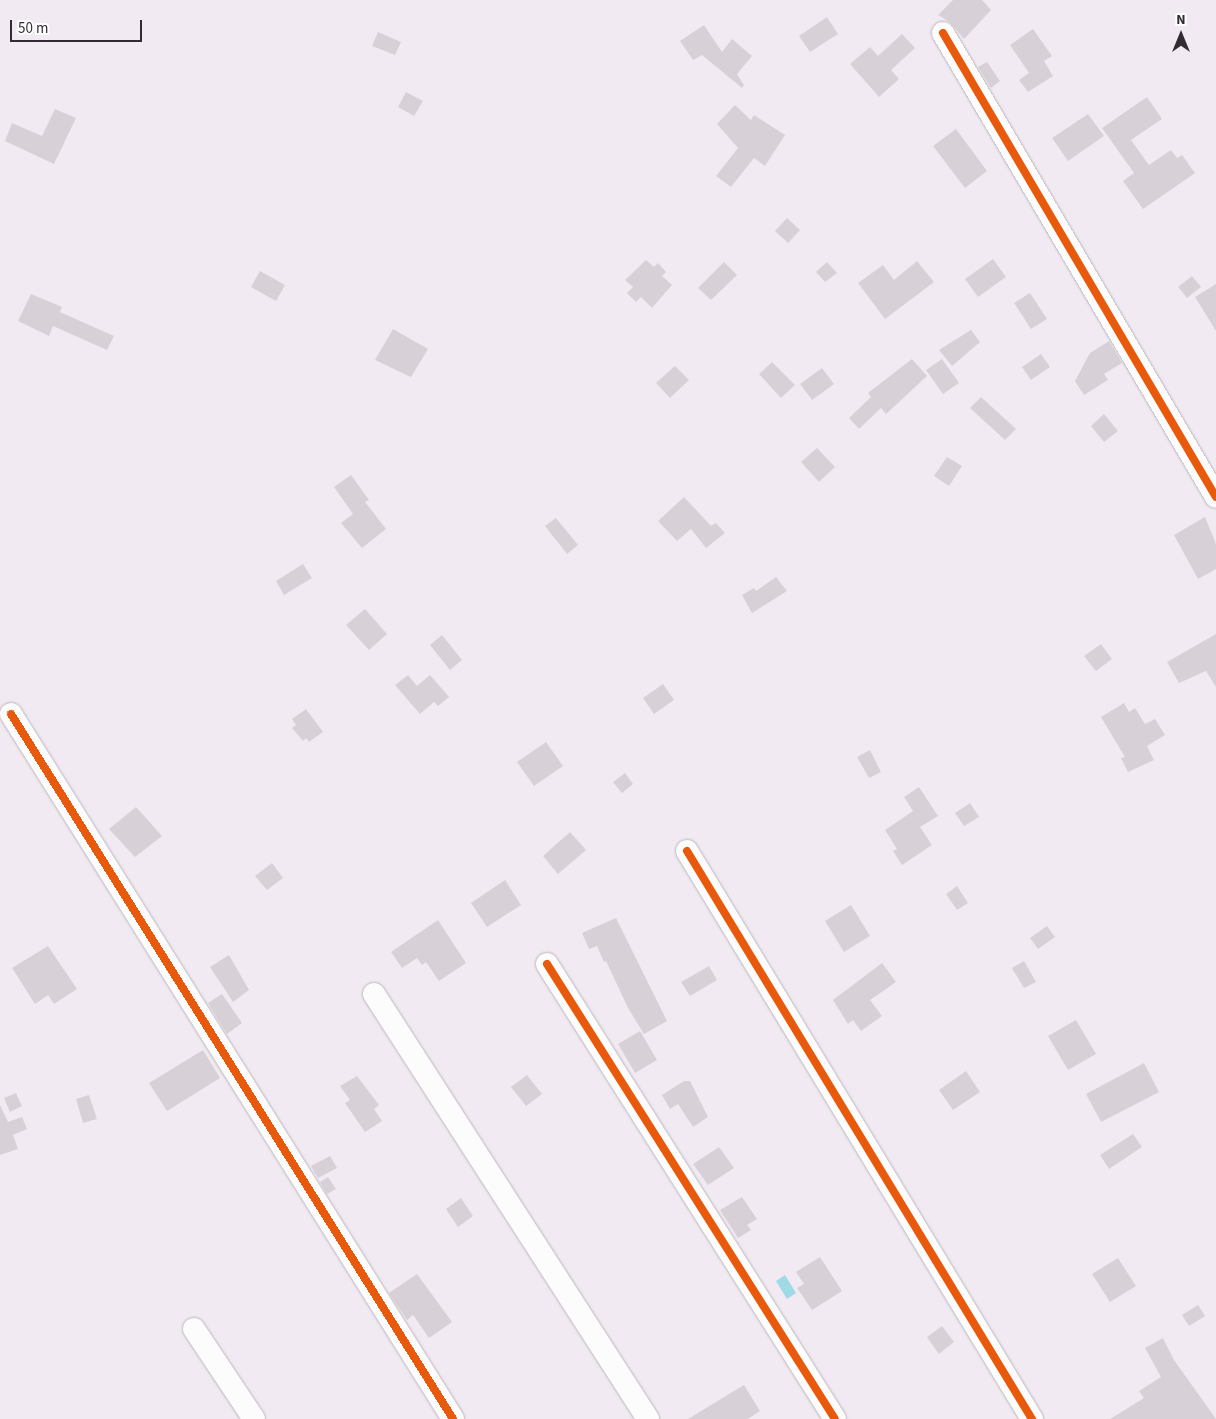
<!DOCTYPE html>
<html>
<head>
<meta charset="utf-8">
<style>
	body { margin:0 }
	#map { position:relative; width:1216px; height:1419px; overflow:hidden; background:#f2eaf2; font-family:"Source Sans 3",sans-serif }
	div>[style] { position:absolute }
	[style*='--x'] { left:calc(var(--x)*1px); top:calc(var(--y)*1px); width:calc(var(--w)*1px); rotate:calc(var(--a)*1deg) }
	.water>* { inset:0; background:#9fdae6 }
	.building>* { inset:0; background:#d7d1d7 }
	.roads { filter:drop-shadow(0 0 1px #bcb6bd) drop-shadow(0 0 1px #bcb6bd) }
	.minor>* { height:22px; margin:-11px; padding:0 11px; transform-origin:11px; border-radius:11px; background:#fdfcfd }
	.cycleway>* { height:8px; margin:-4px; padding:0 4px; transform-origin:4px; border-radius:4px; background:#e8590c }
	span { translate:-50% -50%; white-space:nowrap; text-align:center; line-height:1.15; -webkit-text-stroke:5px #fff; paint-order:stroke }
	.north { position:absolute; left:1156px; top:10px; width:50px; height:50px; -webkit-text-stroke:4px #fff; paint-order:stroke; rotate:0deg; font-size:14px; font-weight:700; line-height:20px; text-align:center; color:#312c32 }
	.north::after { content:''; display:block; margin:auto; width:18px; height:22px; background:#312c32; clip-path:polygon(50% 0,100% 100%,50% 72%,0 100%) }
	.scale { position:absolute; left:10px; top:20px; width:132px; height:22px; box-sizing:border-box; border:2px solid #312c32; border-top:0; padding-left:6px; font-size:15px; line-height:18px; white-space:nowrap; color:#312c32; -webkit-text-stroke:4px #fff; paint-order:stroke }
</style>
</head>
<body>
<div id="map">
	<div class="water">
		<i style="clip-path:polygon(785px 1275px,796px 1293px,787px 1299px,776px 1281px)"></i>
	</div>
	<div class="building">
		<i style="clip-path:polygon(953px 0,982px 0,991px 10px,964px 39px,950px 22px,938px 15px)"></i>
		<i style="clip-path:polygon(827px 17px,838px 34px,810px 52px,799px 36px)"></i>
		<i style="clip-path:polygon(704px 25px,722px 52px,732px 39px,752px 56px,737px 74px,744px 85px,742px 88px,702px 55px,693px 60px,680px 41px)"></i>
		<i style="clip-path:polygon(1033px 29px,1052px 56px,1044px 61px,1053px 76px,1028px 92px,1019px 80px,1029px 73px,1010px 45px)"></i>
		<i style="clip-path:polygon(378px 32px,401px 42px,395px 55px,372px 46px)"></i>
		<i style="clip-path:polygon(902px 34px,915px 48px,891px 70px,899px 79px,879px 97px,850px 64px,870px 47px,878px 56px)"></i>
		<i style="clip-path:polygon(987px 62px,1000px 81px,991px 88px,978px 67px)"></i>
		<i style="clip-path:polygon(406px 92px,423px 101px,414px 116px,398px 107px)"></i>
		<i style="clip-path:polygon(1147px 97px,1162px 119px,1131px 140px,1149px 165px,1171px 150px,1177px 158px,1182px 155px,1195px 173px,1143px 209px,1123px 181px,1134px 173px,1102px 128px)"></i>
		<i style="clip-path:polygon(735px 105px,751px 120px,754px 115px,785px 135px,765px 166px,754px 158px,731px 187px,716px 176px,738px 148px,717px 124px)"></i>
		<i style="clip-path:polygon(55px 109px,76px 118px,54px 164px,5px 141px,12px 123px,42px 136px)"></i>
		<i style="clip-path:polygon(1088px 114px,1104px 136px,1068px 161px,1052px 138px)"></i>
		<i style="clip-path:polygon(956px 129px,987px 171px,965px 188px,933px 146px)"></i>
		<i style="clip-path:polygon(787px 218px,800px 230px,788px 243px,775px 231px)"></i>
		<i style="clip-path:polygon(993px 259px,1006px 277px,978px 297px,965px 279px)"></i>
		<i style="clip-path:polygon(646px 260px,654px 267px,658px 263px,666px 272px,662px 276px,672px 285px,652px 308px,641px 297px,636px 302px,627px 293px,633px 287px,625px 280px)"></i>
		<i style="clip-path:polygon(917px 261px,934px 282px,885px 319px,858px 283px,883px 265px,894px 280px)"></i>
		<i style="clip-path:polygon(724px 262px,737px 275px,711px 300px,698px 288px)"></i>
		<i style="clip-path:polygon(827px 262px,837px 273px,825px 282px,816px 272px)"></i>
		<i style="clip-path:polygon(260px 271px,285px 285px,276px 301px,251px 287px)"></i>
		<i style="clip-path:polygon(1192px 276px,1201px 287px,1187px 298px,1178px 287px)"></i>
		<i style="clip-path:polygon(1216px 284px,1216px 331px,1195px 297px)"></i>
		<i style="clip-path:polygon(1030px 293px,1047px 319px,1031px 329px,1014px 303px)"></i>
		<i style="clip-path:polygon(31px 294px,62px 307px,60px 312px,114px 336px,107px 350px,53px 326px,49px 336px,18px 321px)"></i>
		<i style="clip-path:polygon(393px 329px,428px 349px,411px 377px,375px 360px)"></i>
		<i style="clip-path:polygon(971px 330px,980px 342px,952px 366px,939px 350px)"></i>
		<i style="clip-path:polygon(1109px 341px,1122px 363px,1104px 374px,1108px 380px,1084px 395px,1075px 381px,1090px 353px)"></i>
		<i style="clip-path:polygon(1041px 354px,1050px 367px,1031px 380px,1022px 367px)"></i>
		<i style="clip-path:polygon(912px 359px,927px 376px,886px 414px,881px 408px,859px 429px,849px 418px,871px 397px,868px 393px)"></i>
		<i style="clip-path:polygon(942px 359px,959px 383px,943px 394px,926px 370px)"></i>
		<i style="clip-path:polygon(772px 362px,795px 385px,781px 398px,759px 374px)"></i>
		<i style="clip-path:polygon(675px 366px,689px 380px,670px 398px,656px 383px)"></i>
		<i style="clip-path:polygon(822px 368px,834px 384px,812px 400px,800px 384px)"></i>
		<i style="clip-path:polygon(981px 397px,1016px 429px,1005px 440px,970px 408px)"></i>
		<i style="clip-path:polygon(1104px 414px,1118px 431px,1104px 442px,1091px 426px)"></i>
		<i style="clip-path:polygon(817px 448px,835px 467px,819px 482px,801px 462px)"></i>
		<i style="clip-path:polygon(947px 457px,962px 466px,949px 486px,934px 476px)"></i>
		<i style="clip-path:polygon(351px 475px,369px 500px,365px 502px,386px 529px,362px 548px,341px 523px,353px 514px,334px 487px)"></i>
		<i style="clip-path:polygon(684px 497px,711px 526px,716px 523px,725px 533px,706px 548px,691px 529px,677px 541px,658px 521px)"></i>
		<i style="clip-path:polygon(1205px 517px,1216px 544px,1216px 569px,1198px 579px,1174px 535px)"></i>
		<i style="clip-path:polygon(556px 518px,578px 545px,567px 554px,545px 526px)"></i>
		<i style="clip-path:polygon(303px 564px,312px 578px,284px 595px,276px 581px)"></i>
		<i style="clip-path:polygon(776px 577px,787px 591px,752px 613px,742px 595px,754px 588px,756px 591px)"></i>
		<i style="clip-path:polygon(365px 609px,387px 634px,369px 650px,346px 625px)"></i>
		<i style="clip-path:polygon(1216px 634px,1216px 687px,1206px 671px,1179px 683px,1167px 662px)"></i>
		<i style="clip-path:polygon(442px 635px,462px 660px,450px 670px,430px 645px)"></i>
		<i style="clip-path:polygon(1101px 644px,1112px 659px,1096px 671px,1084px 656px)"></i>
		<i style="clip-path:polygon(408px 675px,417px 686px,430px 675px,449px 697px,438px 706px,434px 702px,420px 714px,395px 685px)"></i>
		<i style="clip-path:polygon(663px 684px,674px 700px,654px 714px,643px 698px)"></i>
		<i style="clip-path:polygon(1124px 703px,1129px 712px,1135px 708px,1145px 724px,1155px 719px,1165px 735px,1147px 746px,1154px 760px,1128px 772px,1121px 758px,1125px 757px,1101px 717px)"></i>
		<i style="clip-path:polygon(306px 709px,323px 732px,309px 742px,306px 738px,303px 741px,292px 728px,296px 725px,292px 719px)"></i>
		<i style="clip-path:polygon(546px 742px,563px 766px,534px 786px,517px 762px)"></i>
		<i style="clip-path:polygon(870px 750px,881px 772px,869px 778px,857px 757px)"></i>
		<i style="clip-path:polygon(625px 773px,633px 784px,622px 793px,613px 782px)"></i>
		<i style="clip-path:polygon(919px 787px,938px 816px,920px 827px,932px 845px,902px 865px,893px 851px,897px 849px,885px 830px,913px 811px,904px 797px)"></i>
		<i style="clip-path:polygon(970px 803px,979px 817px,964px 826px,955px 813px)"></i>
		<i style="clip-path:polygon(136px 807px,162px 836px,135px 857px,109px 829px)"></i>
		<i style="clip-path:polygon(570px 832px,586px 850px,558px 874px,543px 856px)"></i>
		<i style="clip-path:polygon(272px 863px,283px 878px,267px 890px,255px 876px)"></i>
		<i style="clip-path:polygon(505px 880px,521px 905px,487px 927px,471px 903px)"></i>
		<i style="clip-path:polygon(957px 886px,968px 903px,957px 910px,946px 894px)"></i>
		<i style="clip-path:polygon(851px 905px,870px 936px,844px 952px,825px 921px)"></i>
		<i style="clip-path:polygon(616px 918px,667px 1021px,644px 1034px,628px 1008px,606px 961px,604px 962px,597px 946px,589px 949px,582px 933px)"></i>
		<i style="clip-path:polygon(438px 920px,466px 963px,439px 981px,426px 962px,422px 965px,417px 958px,402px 968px,391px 952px)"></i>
		<i style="clip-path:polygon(1047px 926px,1055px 937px,1038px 949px,1030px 938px)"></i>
		<i style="clip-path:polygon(48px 946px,77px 989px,54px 1004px,48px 995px,35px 1004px,12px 968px)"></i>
		<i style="clip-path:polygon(229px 955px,249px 990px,233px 1002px,210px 967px)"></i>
		<i style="clip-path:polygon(1024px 961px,1036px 982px,1024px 988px,1012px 968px)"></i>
		<i style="clip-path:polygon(882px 963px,896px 982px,870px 1000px,882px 1016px,861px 1031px,853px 1020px,848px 1024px,833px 1000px)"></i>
		<i style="clip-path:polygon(709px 966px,717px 980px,690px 996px,681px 982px)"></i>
		<i style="clip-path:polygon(222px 994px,242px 1023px,227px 1034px,208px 1003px)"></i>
		<i style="clip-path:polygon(1076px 1020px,1096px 1054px,1068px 1070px,1048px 1036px)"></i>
		<i style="clip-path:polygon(640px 1031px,657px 1060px,635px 1073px,618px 1044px)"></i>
		<i style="clip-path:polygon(203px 1050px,220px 1078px,167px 1111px,149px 1083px)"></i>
		<i style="clip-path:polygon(1144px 1063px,1159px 1092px,1101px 1122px,1086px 1094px)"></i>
		<i style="clip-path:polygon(966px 1071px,980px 1092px,953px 1110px,939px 1090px)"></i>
		<i style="clip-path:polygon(527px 1075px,542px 1094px,526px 1106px,511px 1087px)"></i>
		<i style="clip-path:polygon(357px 1076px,379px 1105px,374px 1109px,382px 1121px,365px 1132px,345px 1103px,350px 1100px,340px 1086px)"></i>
		<i style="clip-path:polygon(684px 1081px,690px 1081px,708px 1117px,693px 1127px,678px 1104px,670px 1109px,662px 1095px)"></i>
		<i style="clip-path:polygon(16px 1093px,22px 1106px,10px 1112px,4px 1098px)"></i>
		<i style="clip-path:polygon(89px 1095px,97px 1119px,83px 1123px,76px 1099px)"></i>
		<i style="clip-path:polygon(0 1105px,8px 1122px,22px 1117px,27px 1129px,13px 1135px,18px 1149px,0 1155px)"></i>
		<i style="clip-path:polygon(1133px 1134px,1142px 1147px,1109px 1169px,1100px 1155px)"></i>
		<i style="clip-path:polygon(719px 1147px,734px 1168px,708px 1185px,693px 1164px)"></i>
		<i style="clip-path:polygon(330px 1156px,337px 1168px,318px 1178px,311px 1166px)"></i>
		<i style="clip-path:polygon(328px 1177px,336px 1189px,327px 1194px,320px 1182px)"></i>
		<i style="clip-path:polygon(742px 1197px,757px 1219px,747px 1225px,751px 1230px,738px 1238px,720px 1210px)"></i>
		<i style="clip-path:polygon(461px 1198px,473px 1216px,458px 1227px,446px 1209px)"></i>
		<i style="clip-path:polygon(820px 1257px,842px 1291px,812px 1310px,797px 1288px,804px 1284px,796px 1272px)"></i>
		<i style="clip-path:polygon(1118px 1258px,1136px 1286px,1110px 1302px,1092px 1274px)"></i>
		<i style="clip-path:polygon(417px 1274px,452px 1322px,429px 1338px,413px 1315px,407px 1320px,389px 1293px)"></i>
		<i style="clip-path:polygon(1198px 1305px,1205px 1316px,1189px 1326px,1182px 1315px)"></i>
		<i style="clip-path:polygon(942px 1326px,954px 1342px,939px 1354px,927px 1337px)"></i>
		<i style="clip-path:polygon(1163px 1338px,1174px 1360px,1216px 1419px,1110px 1419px,1144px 1398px,1139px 1391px,1161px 1377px,1145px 1348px)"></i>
		<i style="clip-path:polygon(744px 1385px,760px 1411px,748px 1419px,688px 1419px)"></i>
	</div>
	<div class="roads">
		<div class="minor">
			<i style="--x:943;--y:33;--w:538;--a:59.53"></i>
			<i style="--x:11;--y:714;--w:832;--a:57.91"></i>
			<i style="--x:687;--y:851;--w:665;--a:58.73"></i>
			<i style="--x:547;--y:964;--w:538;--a:57.67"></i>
			<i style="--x:374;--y:994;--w:506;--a:57.19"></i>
			<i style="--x:194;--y:1329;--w:108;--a:56.3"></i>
		</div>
	</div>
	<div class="cycleway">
		<i style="--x:943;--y:33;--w:538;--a:59.53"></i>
		<i style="--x:11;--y:714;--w:832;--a:57.91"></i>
		<i style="--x:687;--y:851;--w:665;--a:58.73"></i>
		<i style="--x:547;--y:964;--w:538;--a:57.67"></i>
	</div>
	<div class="north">N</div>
	<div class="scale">50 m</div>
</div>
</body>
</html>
